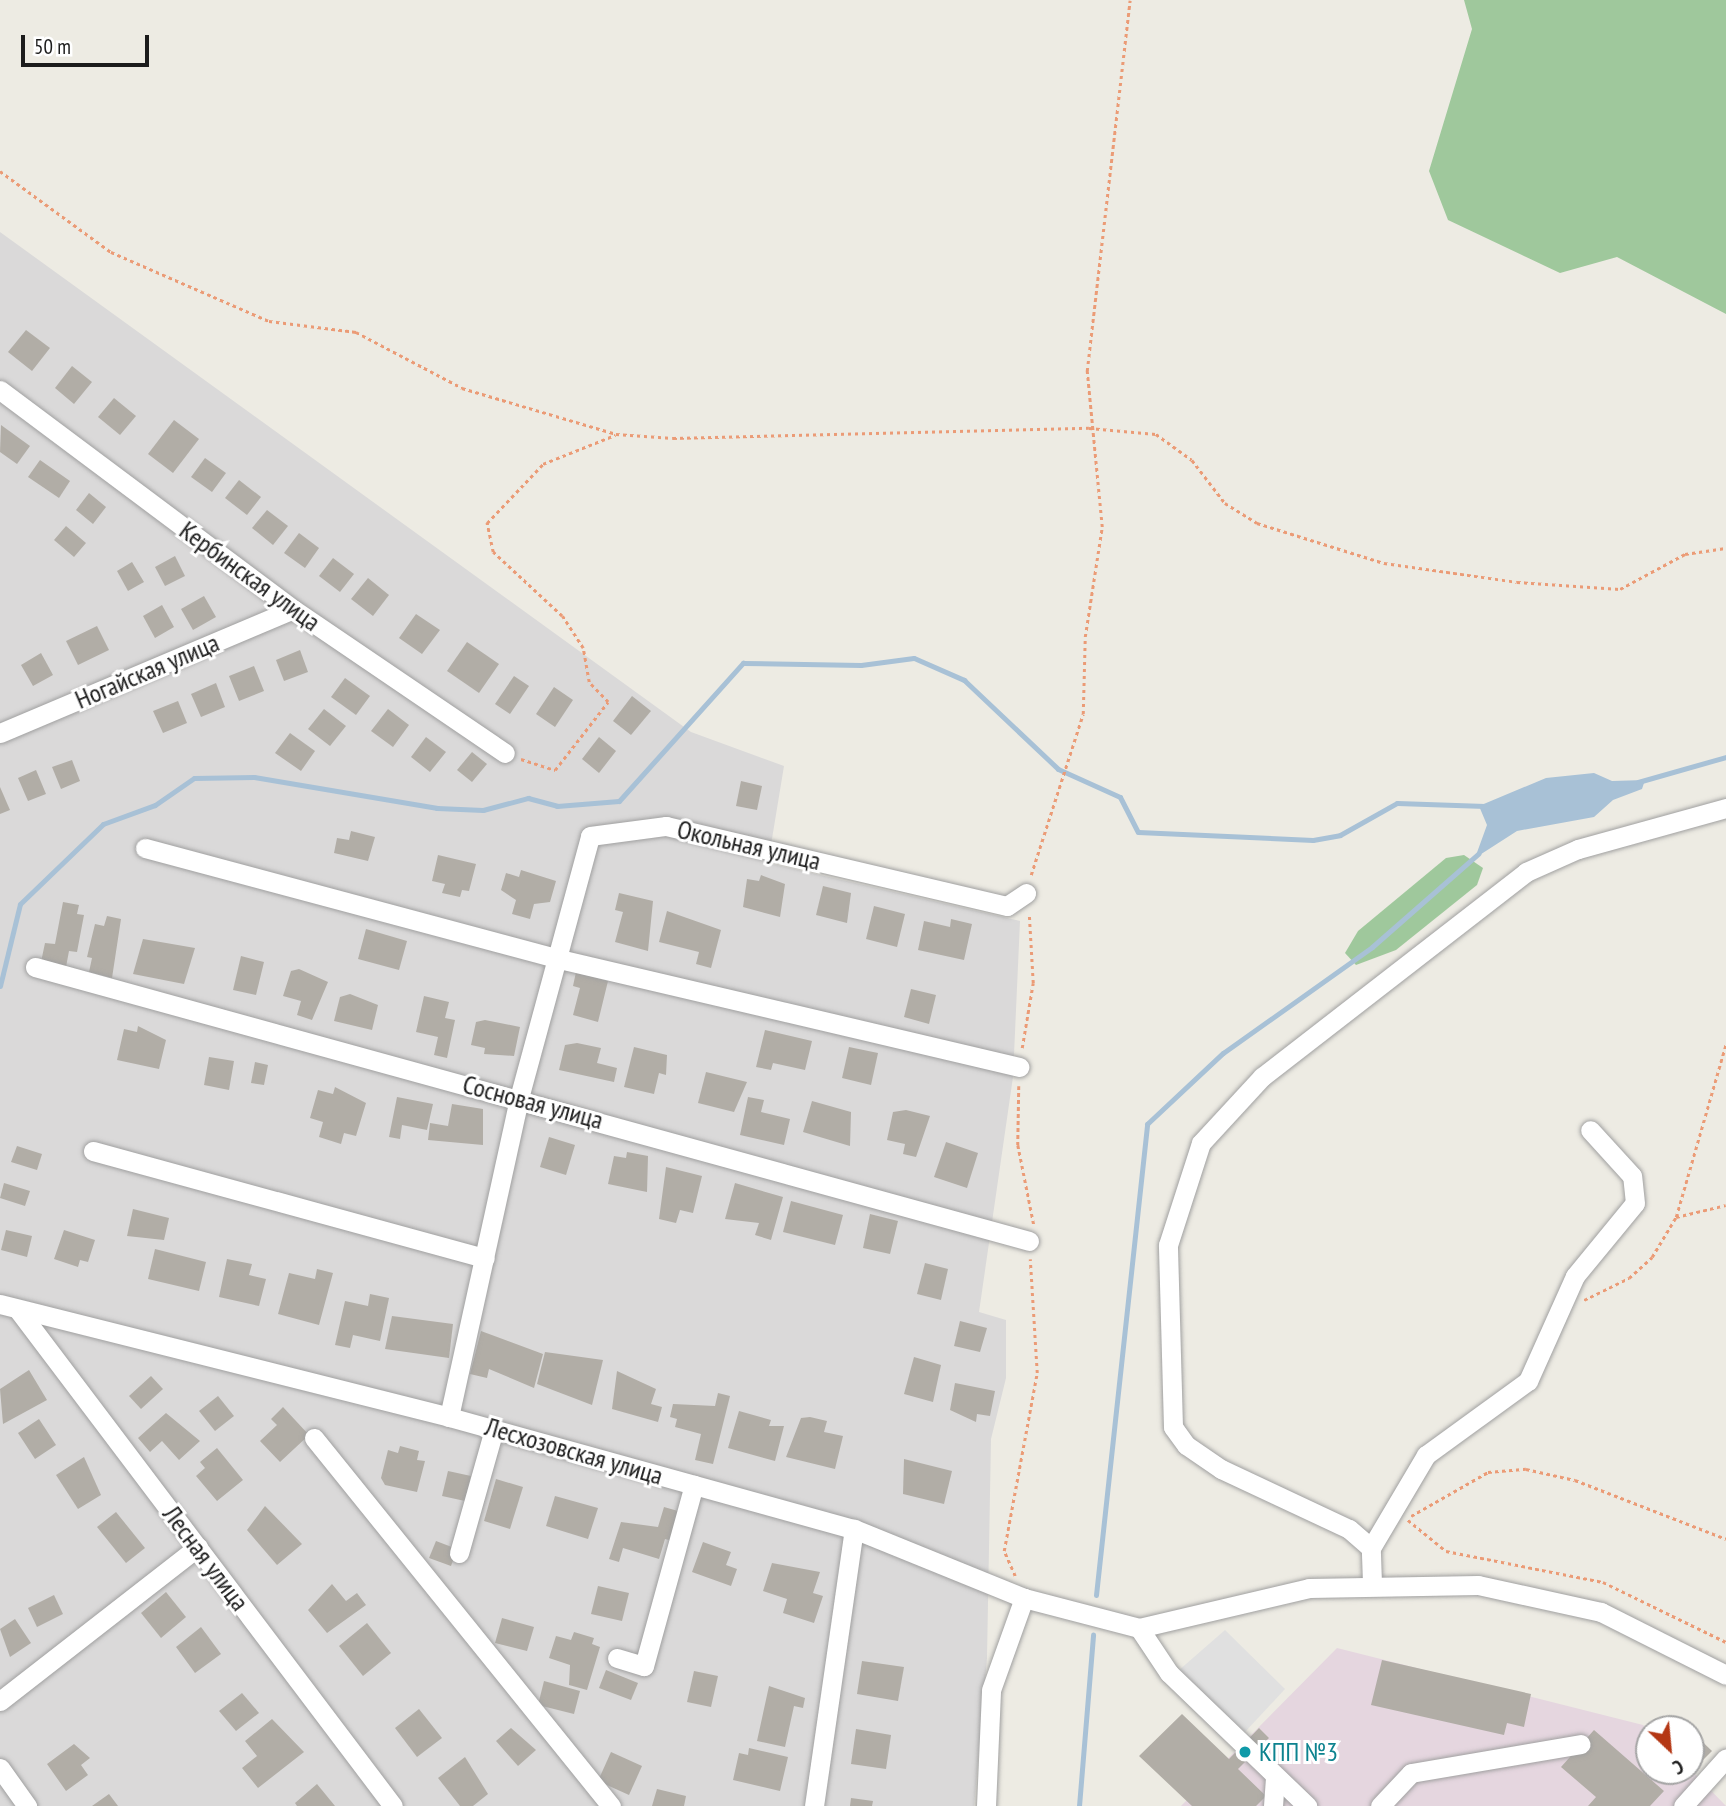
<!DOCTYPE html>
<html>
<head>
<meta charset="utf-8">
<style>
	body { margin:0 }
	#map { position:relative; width:1726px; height:1806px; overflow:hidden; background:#edebe3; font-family:"PT Sans Narrow",sans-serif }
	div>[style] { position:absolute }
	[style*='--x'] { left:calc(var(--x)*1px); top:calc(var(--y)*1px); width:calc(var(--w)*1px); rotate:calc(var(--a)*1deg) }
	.residential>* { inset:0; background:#dad9d9 }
	.industrial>* { inset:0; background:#e5d6df }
	.forest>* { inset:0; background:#9fc89c }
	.parking>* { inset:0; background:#e0e0e0 }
	.water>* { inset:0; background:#a8c1d6 }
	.stream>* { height:5px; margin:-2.5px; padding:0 2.5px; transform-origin:2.5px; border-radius:2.5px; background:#a8c1d6 }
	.building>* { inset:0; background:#b1ada6 }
	.path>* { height:2.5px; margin-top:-1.25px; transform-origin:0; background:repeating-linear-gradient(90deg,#eb9b76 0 3.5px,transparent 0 7px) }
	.roads { filter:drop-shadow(0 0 2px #a0a0a0) drop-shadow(0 0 2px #a0a0a0) }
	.minor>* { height:19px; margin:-9.5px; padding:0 9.5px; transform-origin:9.5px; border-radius:9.5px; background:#fff }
	.dots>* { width:19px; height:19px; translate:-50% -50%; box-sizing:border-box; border:4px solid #fff; border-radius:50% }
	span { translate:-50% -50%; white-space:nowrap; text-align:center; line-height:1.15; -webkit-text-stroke:6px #fff; paint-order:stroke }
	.street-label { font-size:26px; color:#1c1c1c }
	.culture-label { font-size:26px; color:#0d838f }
	.left { translate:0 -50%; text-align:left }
	.north { position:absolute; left:1635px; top:1715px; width:70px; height:70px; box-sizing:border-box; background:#fff; border:2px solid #a4a4a4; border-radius:50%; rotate:154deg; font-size:19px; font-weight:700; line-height:28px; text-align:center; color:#1c1c1c }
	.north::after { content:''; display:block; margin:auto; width:24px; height:32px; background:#b43714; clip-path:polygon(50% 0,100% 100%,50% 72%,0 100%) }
	.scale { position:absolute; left:21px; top:35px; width:128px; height:32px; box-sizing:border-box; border:4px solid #1c1c1c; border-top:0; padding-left:9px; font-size:21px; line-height:24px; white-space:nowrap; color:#1c1c1c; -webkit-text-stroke:5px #fff; paint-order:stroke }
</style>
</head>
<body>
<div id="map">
	<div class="residential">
		<i style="clip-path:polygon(0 232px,691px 732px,784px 766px,768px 863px,1020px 921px,1013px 1077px,979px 1312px,1006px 1320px,1006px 1378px,991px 1439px,987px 1658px,974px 1806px,0 1806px)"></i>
	</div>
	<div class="industrial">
		<i style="clip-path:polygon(1337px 1648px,1643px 1725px,1649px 1730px,1649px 1771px,1691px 1770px,1726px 1806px,1181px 1806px)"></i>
	</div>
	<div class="forest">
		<i style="clip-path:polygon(1464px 0,1726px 0,1726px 314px,1617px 257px,1560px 273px,1448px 220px,1429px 171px,1472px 29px)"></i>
		<i style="clip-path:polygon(1464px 855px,1483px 868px,1477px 885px,1396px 950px,1356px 965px,1345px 953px,1358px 931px,1446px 858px)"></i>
	</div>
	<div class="parking">
		<i style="clip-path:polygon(1225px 1630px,1285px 1689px,1245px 1732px,1178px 1671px)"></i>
	</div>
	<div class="water">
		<i style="clip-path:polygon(1594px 773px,1612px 781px,1645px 780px,1642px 789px,1613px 800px,1594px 817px,1517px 831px,1475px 858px,1487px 825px,1479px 806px,1546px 778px)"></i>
	</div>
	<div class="stream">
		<i style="--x:1638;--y:782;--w:91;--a:-15.9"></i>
		<i style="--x:0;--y:986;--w:84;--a:-76.3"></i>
		<i style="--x:20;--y:904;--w:115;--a:-43.9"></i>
		<i style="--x:103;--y:824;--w:55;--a:-20.1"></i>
		<i style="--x:155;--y:805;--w:47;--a:-34.7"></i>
		<i style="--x:194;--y:778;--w:60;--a:-1"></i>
		<i style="--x:254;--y:777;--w:186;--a:9.6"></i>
		<i style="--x:437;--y:808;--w:46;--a:2.5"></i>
		<i style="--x:483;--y:810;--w:47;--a:-14.9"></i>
		<i style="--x:528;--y:798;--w:30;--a:15"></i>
		<i style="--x:557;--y:806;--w:62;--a:-4.6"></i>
		<i style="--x:619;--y:801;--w:186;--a:-48.1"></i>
		<i style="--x:743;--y:663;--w:118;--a:1"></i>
		<i style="--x:861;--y:665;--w:53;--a:-7.5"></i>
		<i style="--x:914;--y:658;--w:55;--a:23.7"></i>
		<i style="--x:964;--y:680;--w:129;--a:43.4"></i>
		<i style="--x:1058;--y:769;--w:68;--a:24.3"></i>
		<i style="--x:1120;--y:797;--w:39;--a:63"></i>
		<i style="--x:1138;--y:832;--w:175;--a:2.6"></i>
		<i style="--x:1313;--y:840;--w:27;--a:-10"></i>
		<i style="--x:1340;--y:835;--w:65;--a:-29.3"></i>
		<i style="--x:1397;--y:803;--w:88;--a:2"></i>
		<i style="--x:1096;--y:1595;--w:474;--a:-83.8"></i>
		<i style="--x:1147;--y:1124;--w:104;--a:-43.1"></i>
		<i style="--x:1223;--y:1053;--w:183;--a:-35.4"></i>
		<i style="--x:1372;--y:947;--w:142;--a:-41.3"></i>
		<i style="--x:1079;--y:1806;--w:172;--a:-85.3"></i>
	</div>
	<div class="building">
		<i style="clip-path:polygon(26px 330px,50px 348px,32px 371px,8px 352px)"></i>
		<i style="clip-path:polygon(72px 366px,92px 382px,74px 404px,55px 388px)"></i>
		<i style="clip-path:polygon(114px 398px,136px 416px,120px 435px,98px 417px)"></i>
		<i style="clip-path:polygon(174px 420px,199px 439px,173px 473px,148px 454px)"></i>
		<i style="clip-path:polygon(1px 425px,30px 446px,17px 464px,0 452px)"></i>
		<i style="clip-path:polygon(205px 458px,226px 473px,212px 492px,191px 477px)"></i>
		<i style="clip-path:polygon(40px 460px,70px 481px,59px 498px,28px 477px)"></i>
		<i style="clip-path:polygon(239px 480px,261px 497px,247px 515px,225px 498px)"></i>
		<i style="clip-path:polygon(89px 493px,106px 507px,93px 524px,76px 510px)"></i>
		<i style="clip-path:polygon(267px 510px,288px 526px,273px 545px,252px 528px)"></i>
		<i style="clip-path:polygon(66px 526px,86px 543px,74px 557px,54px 540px)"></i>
		<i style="clip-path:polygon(299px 533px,319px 548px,305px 568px,284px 553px)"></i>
		<i style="clip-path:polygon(175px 556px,185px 576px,165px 586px,155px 567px)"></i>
		<i style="clip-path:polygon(333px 558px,354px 574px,340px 592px,319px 576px)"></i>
		<i style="clip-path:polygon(132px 562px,144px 582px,128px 591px,117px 571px)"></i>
		<i style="clip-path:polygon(368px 578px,389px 595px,373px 616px,351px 599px)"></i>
		<i style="clip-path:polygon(204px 596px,216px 617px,193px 630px,181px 609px)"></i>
		<i style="clip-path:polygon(162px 605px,174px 627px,155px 638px,143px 616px)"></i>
		<i style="clip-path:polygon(416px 614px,440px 630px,422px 654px,399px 638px)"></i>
		<i style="clip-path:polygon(97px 626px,109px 650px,78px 665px,66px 641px)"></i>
		<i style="clip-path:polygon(467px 642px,499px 664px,479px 693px,447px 671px)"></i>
		<i style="clip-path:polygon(300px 650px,308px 672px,284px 681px,276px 660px)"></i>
		<i style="clip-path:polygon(41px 653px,53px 675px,33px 686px,21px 665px)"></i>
		<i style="clip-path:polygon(254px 666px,264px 691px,239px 701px,229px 676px)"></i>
		<i style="clip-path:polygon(514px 676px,529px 686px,510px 714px,495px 704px)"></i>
		<i style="clip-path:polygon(345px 678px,370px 696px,356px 715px,331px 697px)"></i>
		<i style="clip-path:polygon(216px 683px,225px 707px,201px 717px,191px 694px)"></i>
		<i style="clip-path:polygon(554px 687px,573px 700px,555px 727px,536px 714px)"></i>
		<i style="clip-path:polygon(632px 696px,651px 711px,631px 735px,613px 721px)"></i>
		<i style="clip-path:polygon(178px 701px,187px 723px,163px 733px,153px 711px)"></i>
		<i style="clip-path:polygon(324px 709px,346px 726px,330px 746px,308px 729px)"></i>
		<i style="clip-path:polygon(388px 709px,409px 725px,393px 747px,371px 731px)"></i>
		<i style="clip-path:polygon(290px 733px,315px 751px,301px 771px,275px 753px)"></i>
		<i style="clip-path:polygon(426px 737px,446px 752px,430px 772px,411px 757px)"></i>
		<i style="clip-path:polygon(599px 737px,616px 751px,599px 773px,582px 759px)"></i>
		<i style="clip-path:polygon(472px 752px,487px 764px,472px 782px,457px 770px)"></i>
		<i style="clip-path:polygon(72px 760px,80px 781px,61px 789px,52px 767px)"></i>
		<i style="clip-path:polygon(36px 770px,46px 794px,28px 801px,18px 778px)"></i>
		<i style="clip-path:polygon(741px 781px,762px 786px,757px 810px,736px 806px)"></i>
		<i style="clip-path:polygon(0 787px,10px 810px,0 814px)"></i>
		<i style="clip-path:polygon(351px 831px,375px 837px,368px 861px,334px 853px,337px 838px,349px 840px)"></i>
		<i style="clip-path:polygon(438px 855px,476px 864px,469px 891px,462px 890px,460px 897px,442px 893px,445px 884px,432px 881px)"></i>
		<i style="clip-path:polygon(521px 870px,556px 881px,550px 902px,534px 904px,530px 919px,512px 914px,516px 900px,501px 890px,506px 873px,519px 877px)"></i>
		<i style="clip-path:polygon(761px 875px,785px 884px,780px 917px,743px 907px,747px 879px,759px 881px)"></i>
		<i style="clip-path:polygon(823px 886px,851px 893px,847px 923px,816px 915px)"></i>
		<i style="clip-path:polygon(619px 893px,653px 901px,648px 951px,615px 942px,623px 912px,615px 910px)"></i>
		<i style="clip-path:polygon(63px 902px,79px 905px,77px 914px,84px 915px,77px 952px,69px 951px,66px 967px,41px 962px,45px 943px,55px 944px)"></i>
		<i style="clip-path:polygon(874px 906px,905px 914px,897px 947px,866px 939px)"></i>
		<i style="clip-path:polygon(667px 911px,721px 930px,711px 968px,696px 964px,699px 952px,659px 942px)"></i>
		<i style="clip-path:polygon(107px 916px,121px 919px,112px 978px,89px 972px,92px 958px,87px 957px,95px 924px,104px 926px)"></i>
		<i style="clip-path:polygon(951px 919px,972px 924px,964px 960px,918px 950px,924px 921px,950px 927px)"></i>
		<i style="clip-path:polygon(366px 929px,407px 941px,399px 970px,358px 959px)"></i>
		<i style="clip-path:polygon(143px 939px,195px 948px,184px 984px,133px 974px)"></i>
		<i style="clip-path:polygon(241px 956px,264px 962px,256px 995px,233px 990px)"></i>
		<i style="clip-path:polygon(299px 969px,328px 982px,312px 1020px,297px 1015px,301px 1001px,283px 996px,291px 971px)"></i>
		<i style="clip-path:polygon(576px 972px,608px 981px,598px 1022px,573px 1015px,580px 988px,573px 986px)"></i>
		<i style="clip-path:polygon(911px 989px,936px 995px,929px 1024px,904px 1017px)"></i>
		<i style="clip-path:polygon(350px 994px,378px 1005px,372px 1030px,334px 1021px,340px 997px)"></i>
		<i style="clip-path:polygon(424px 996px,449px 1002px,445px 1018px,455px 1020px,447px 1058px,434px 1055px,438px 1037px,416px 1032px)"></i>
		<i style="clip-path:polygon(485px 1020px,520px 1027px,514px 1056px,484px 1054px,485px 1048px,471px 1045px,476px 1022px)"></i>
		<i style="clip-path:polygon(138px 1026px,166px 1040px,159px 1069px,117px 1060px,124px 1029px,137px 1032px)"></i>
		<i style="clip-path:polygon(765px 1030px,812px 1041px,805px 1070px,773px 1063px,771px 1070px,756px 1067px)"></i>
		<i style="clip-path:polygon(577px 1043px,601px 1048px,597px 1063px,617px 1068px,614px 1082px,559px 1070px,565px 1045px)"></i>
		<i style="clip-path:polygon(634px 1047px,667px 1055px,666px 1075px,659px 1073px,654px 1094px,624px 1087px)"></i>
		<i style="clip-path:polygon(849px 1047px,878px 1053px,871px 1085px,842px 1078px)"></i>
		<i style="clip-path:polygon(209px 1057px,234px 1061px,229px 1090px,204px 1085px)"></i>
		<i style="clip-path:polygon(255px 1062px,268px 1065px,264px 1085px,251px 1083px)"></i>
		<i style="clip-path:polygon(706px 1072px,747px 1082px,734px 1112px,698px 1103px)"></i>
		<i style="clip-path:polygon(335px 1087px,366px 1103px,356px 1136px,344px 1133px,341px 1144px,319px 1137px,323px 1122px,310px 1118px,318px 1090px,333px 1094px)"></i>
		<i style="clip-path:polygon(397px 1097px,433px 1104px,427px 1130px,402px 1125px,400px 1139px,389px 1137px)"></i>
		<i style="clip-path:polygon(748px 1097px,764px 1100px,761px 1112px,790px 1119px,784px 1145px,740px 1135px)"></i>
		<i style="clip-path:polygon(812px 1101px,851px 1112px,850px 1146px,803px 1132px)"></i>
		<i style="clip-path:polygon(452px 1104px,483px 1109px,483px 1145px,428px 1140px,430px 1123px,448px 1126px)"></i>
		<i style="clip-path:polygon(906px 1110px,930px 1116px,916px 1157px,903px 1154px,905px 1144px,887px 1140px,893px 1112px)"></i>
		<i style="clip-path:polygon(549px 1137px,575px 1145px,566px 1175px,540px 1167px)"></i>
		<i style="clip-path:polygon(946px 1142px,978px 1153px,967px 1188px,934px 1177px)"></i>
		<i style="clip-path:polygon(17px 1146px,42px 1154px,37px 1170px,11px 1162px)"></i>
		<i style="clip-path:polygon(627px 1152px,648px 1156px,647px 1192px,608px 1184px,614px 1156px,626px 1158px)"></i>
		<i style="clip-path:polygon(666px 1167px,702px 1176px,693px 1213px,680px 1210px,676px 1223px,659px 1219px)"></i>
		<i style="clip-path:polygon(4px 1183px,30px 1191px,25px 1206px,0 1198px)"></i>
		<i style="clip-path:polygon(735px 1183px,783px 1197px,771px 1240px,755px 1235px,759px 1223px,725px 1219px)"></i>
		<i style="clip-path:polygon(791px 1201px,843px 1215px,835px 1245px,783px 1232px)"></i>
		<i style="clip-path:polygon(133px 1209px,169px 1218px,164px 1240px,127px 1236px)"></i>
		<i style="clip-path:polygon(870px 1214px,898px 1221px,890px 1254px,863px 1248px)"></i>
		<i style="clip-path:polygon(6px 1230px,32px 1236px,27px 1257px,1px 1250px)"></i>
		<i style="clip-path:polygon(64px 1230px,95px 1240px,88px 1262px,80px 1260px,78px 1267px,54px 1259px)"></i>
		<i style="clip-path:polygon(155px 1249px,206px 1262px,199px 1291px,148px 1279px)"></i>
		<i style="clip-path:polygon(227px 1259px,252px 1264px,249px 1275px,266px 1279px,259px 1306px,219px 1297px)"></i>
		<i style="clip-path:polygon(925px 1263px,948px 1269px,941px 1300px,917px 1294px)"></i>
		<i style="clip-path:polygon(317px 1269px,333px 1273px,319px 1325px,278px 1314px,289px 1273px,315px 1279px)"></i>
		<i style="clip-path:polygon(370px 1294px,389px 1298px,380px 1341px,353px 1335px,350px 1348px,335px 1345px,345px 1301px,368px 1306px)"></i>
		<i style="clip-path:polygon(392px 1316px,453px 1324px,449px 1358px,385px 1349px)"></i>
		<i style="clip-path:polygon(960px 1321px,987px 1328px,980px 1352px,954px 1346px)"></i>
		<i style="clip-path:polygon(481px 1331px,543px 1354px,534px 1388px,489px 1369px,487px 1378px,470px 1374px)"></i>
		<i style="clip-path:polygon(545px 1352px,603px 1360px,592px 1405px,537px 1384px)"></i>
		<i style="clip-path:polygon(914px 1357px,941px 1365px,933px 1402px,904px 1394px)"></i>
		<i style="clip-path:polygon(29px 1370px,47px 1400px,3px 1424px,0 1389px)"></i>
		<i style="clip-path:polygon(617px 1371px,656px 1389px,651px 1404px,662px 1407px,658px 1422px,612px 1409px)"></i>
		<i style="clip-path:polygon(151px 1376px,163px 1389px,141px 1409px,129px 1396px)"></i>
		<i style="clip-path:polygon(955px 1383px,995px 1391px,990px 1416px,977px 1414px,976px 1422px,950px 1410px)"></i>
		<i style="clip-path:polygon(718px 1393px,730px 1396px,713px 1464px,695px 1460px,701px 1434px,675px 1427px,677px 1419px,670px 1417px,673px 1404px,715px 1406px)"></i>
		<i style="clip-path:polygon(218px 1396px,234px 1416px,215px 1431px,199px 1411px)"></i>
		<i style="clip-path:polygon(283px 1407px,309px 1435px,280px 1462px,260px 1441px,277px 1425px,271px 1419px)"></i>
		<i style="clip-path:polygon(739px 1411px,771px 1420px,769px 1426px,784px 1426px,775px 1461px,728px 1448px)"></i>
		<i style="clip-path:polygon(166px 1413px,200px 1441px,179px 1460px,162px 1441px,150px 1452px,138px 1438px)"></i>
		<i style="clip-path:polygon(810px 1417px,827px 1421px,824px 1432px,843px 1436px,835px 1469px,786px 1457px,801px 1418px)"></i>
		<i style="clip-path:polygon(39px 1419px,56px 1445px,35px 1459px,18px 1433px)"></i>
		<i style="clip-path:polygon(400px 1446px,419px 1451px,417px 1460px,425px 1461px,417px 1492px,385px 1485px,381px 1478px,388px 1450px,398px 1453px)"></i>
		<i style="clip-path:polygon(217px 1448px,243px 1480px,217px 1501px,196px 1476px,205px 1468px,200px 1462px)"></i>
		<i style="clip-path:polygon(84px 1457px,101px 1495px,78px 1509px,56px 1475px)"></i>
		<i style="clip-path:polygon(904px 1459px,952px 1471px,944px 1504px,903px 1494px)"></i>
		<i style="clip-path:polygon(448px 1471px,471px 1476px,465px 1501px,442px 1496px)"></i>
		<i style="clip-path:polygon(496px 1479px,523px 1487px,510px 1529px,484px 1521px)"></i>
		<i style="clip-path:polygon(555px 1496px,598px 1508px,588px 1539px,546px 1526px)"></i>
		<i style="clip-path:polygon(265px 1506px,302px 1544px,277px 1565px,247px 1530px)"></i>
		<i style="clip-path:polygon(664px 1507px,685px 1513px,676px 1542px,665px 1539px,659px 1559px,623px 1548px,619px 1562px,609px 1559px,621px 1522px,658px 1527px)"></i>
		<i style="clip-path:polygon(116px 1512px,145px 1548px,126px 1563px,97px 1527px)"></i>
		<i style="clip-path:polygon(436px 1541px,457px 1549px,451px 1566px,429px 1558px)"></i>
		<i style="clip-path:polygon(703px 1542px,731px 1552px,726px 1565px,737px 1569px,731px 1586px,692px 1572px)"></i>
		<i style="clip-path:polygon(772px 1563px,820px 1572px,813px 1593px,823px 1596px,814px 1623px,783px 1613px,787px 1599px,763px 1591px)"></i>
		<i style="clip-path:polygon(332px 1584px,346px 1601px,357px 1593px,366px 1605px,327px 1633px,308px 1610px)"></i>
		<i style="clip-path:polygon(598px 1586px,629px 1593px,622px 1621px,591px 1614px)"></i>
		<i style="clip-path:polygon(166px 1592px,186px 1617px,161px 1638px,141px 1613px)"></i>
		<i style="clip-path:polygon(54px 1595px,63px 1614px,37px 1627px,28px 1608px)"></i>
		<i style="clip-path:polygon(502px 1618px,534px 1627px,527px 1651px,495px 1643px)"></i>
		<i style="clip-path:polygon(15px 1619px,31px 1643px,10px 1657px,0 1629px)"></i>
		<i style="clip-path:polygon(367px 1623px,391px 1653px,363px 1676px,339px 1646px)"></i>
		<i style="clip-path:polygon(201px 1627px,221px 1654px,195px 1673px,176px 1647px)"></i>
		<i style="clip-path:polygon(574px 1632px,594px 1638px,592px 1644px,600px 1647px,587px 1690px,569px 1685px,570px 1665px,549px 1658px,556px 1636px,571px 1640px)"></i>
		<i style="clip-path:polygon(1382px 1660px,1531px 1694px,1524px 1727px,1507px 1723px,1504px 1735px,1371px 1705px)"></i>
		<i style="clip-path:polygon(862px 1661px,904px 1667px,898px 1701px,857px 1694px)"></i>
		<i style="clip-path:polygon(606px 1670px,638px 1683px,631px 1700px,599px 1688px)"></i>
		<i style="clip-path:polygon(694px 1671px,718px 1676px,711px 1707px,687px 1702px)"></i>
		<i style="clip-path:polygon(544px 1681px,580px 1691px,574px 1714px,538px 1705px)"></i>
		<i style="clip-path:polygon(769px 1686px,805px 1698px,803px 1708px,794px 1706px,785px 1747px,757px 1741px)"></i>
		<i style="clip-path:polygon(242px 1693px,259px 1713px,236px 1731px,219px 1711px)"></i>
		<i style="clip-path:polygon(419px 1709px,442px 1738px,417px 1757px,395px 1728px)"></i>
		<i style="clip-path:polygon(1182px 1714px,1229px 1759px,1259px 1728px,1269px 1738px,1238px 1769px,1266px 1796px,1256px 1806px,1192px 1806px,1139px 1756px)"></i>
		<i style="clip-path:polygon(272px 1719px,304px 1752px,258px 1788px,242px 1768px,257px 1756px,245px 1741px)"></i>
		<i style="clip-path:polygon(511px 1728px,536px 1750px,518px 1766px,496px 1741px)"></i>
		<i style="clip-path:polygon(856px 1729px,891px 1735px,886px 1769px,851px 1764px)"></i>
		<i style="clip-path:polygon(1594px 1730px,1664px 1791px,1650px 1806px,1588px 1806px,1596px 1797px,1561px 1767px)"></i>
		<i style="clip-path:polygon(1691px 1731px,1712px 1751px,1696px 1767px,1691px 1763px)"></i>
		<i style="clip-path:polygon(74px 1744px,90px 1758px,81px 1765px,88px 1775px,66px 1791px,47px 1764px)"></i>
		<i style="clip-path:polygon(749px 1748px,788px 1757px,780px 1791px,733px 1780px,739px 1753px,748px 1755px)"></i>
		<i style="clip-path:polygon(611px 1752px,642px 1766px,629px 1795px,598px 1781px)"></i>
		<i style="clip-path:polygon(465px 1757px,488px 1794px,473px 1806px,460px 1806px,438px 1778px)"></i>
		<i style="clip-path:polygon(317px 1784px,335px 1806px,297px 1806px,295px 1803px)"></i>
		<i style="clip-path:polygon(657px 1789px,686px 1796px,684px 1806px,652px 1806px)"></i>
		<i style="clip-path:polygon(109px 1794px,118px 1806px,92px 1806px)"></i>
		<i style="clip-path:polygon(851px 1798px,873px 1801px,872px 1806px,850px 1806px)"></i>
	</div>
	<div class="path">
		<i style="--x:0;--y:171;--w:137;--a:36.1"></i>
		<i style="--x:111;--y:252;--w:172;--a:23.6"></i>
		<i style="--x:269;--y:321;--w:88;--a:7.2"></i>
		<i style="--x:356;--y:332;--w:120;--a:27.8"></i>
		<i style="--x:462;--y:388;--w:161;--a:16.6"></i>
		<i style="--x:616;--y:434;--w:57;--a:4"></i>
		<i style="--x:673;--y:438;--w:416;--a:-1.4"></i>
		<i style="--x:1089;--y:428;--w:67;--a:5.1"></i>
		<i style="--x:1156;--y:434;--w:44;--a:35.8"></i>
		<i style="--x:1192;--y:460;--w:54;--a:52.5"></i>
		<i style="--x:1225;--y:503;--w:38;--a:32"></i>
		<i style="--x:1257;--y:523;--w:133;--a:17.5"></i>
		<i style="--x:1384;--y:563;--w:134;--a:8.1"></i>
		<i style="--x:1517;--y:582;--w:103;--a:3.9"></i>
		<i style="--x:1620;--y:589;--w:74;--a:-28.3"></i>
		<i style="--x:1685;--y:554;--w:41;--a:-8.3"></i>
		<i style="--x:521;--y:759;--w:36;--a:18"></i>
		<i style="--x:555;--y:770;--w:86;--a:-52.1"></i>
		<i style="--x:608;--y:702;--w:28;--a:-134"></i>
		<i style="--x:589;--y:682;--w:35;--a:-100"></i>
		<i style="--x:583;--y:648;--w:38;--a:-123"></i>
		<i style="--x:562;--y:616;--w:94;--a:-137.2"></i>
		<i style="--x:493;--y:552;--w:30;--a:-102"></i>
		<i style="--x:487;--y:523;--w:81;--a:-46.5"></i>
		<i style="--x:543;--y:464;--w:78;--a:-21.9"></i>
		<i style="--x:1031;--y:875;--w:169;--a:-72.1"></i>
		<i style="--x:1083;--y:714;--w:77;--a:-88.5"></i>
		<i style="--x:1085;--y:637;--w:111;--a:-81.2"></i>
		<i style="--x:1102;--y:527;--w:157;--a:-95.5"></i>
		<i style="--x:1087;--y:371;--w:373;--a:-83.4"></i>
		<i style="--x:1022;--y:1048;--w:66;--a:-80.4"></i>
		<i style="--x:1033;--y:983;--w:70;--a:-93.3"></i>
		<i style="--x:1019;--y:1086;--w:59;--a:91"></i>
		<i style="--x:1018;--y:1145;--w:82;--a:78.7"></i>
		<i style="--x:1676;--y:1217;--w:51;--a:-13.5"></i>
		<i style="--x:1584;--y:1300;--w:50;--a:-26.1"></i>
		<i style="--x:1629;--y:1278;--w:31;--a:-42"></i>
		<i style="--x:1652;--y:1257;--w:47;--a:-59"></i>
		<i style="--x:1676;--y:1217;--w:180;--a:-73.9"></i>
		<i style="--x:1411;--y:1516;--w:89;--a:-29.7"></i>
		<i style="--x:1488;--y:1472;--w:38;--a:-5"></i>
		<i style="--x:1526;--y:1469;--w:50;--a:12.7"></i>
		<i style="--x:1575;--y:1480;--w:162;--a:21.3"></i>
		<i style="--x:1408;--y:1520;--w:49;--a:39.2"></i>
		<i style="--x:1446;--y:1551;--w:160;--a:11.2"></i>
		<i style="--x:1603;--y:1582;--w:137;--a:26"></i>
		<i style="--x:1015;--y:1576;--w:27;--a:-114"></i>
		<i style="--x:1004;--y:1551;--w:181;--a:-79.5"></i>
		<i style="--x:1037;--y:1373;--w:114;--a:-93.5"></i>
	</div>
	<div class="roads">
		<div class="minor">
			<i style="--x:0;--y:390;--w:366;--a:36.8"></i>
			<i style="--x:293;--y:609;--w:256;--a:34.2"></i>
			<i style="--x:0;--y:733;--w:318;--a:-22.9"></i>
			<i style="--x:145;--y:848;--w:424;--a:15"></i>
			<i style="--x:555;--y:958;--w:477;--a:13.2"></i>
			<i style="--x:35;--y:967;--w:1031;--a:15.41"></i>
			<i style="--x:93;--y:1151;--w:406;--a:15.3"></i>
			<i style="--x:0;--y:1304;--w:463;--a:14.1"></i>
			<i style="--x:449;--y:1417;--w:420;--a:15.5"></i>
			<i style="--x:854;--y:1529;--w:183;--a:22.1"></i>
			<i style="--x:1024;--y:1598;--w:119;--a:14.6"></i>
			<i style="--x:1139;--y:1628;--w:175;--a:-13.2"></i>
			<i style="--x:1309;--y:1588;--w:169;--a:-1"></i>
			<i style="--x:1478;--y:1585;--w:126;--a:12.4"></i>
			<i style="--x:1601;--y:1612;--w:140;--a:26.7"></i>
			<i style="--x:19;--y:1311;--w:620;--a:52.93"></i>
			<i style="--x:449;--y:1417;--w:327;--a:-77.6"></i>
			<i style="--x:519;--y:1098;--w:271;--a:-74.8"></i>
			<i style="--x:590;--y:836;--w:77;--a:-7.5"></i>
			<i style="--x:666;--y:826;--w:350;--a:13.2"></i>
			<i style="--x:1007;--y:906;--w:23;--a:-34"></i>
			<i style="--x:314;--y:1438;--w:473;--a:51.1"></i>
			<i style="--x:1371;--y:1548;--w:108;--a:-59.4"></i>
			<i style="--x:1426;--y:1455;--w:126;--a:-36"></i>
			<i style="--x:1528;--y:1381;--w:115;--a:-65.9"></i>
			<i style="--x:1575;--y:1276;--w:94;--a:-50.6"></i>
			<i style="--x:1635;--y:1203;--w:27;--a:-96"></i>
			<i style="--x:1632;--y:1176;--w:62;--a:-132.4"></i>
			<i style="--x:459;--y:1553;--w:129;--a:-74.2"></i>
			<i style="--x:1372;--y:1583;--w:35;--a:-92"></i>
			<i style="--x:1371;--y:1548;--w:29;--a:-139"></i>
			<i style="--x:1349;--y:1529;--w:141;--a:-154.9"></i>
			<i style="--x:1221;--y:1469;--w:42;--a:-145.6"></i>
			<i style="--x:1186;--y:1445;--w:22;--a:-126"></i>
			<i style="--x:1173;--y:1427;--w:182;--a:-91.6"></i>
			<i style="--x:1168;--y:1245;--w:107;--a:-72.1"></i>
			<i style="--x:1201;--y:1143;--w:90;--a:-47.3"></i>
			<i style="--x:1262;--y:1077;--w:334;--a:-37.8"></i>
			<i style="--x:1526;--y:872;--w:57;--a:-23.9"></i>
			<i style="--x:1578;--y:849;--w:154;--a:-15.5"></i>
			<i style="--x:1139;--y:1628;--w:54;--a:56.3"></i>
			<i style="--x:1169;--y:1673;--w:192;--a:43.9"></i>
			<i style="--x:617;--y:1658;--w:28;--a:17"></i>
			<i style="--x:644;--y:1666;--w:188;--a:-74.6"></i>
			<i style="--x:0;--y:1701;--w:251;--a:-37.9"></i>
			<i style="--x:0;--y:1768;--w:47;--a:54.6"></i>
			<i style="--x:814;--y:1806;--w:280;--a:-81.8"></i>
			<i style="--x:986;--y:1806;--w:116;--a:-87.5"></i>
			<i style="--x:991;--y:1690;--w:98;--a:-70.3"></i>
			<i style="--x:1273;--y:1806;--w:30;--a:-86"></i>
			<i style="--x:1380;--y:1806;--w:45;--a:-46.8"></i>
			<i style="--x:1411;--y:1773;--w:172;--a:-9.7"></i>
			<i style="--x:1683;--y:1806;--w:64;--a:-48.1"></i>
		</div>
	</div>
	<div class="dots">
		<i style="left:1245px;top:1752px;background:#0f9aa8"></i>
	</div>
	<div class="street-label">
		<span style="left:250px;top:576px;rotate:36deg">Кербинская улица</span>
		<span style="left:147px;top:671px;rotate:-23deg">Ногайская улица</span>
		<span style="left:749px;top:845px;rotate:13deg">Окольная улица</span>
		<span style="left:533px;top:1102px;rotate:15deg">Сосновая улица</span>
		<span style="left:574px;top:1451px;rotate:16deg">Лесхозовская улица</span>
		<span style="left:206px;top:1558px;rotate:53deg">Лесная улица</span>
	</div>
	<div class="culture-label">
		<span class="left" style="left:1259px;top:1752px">КПП №3</span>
	</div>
	<div class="north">С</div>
	<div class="scale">50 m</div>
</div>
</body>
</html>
